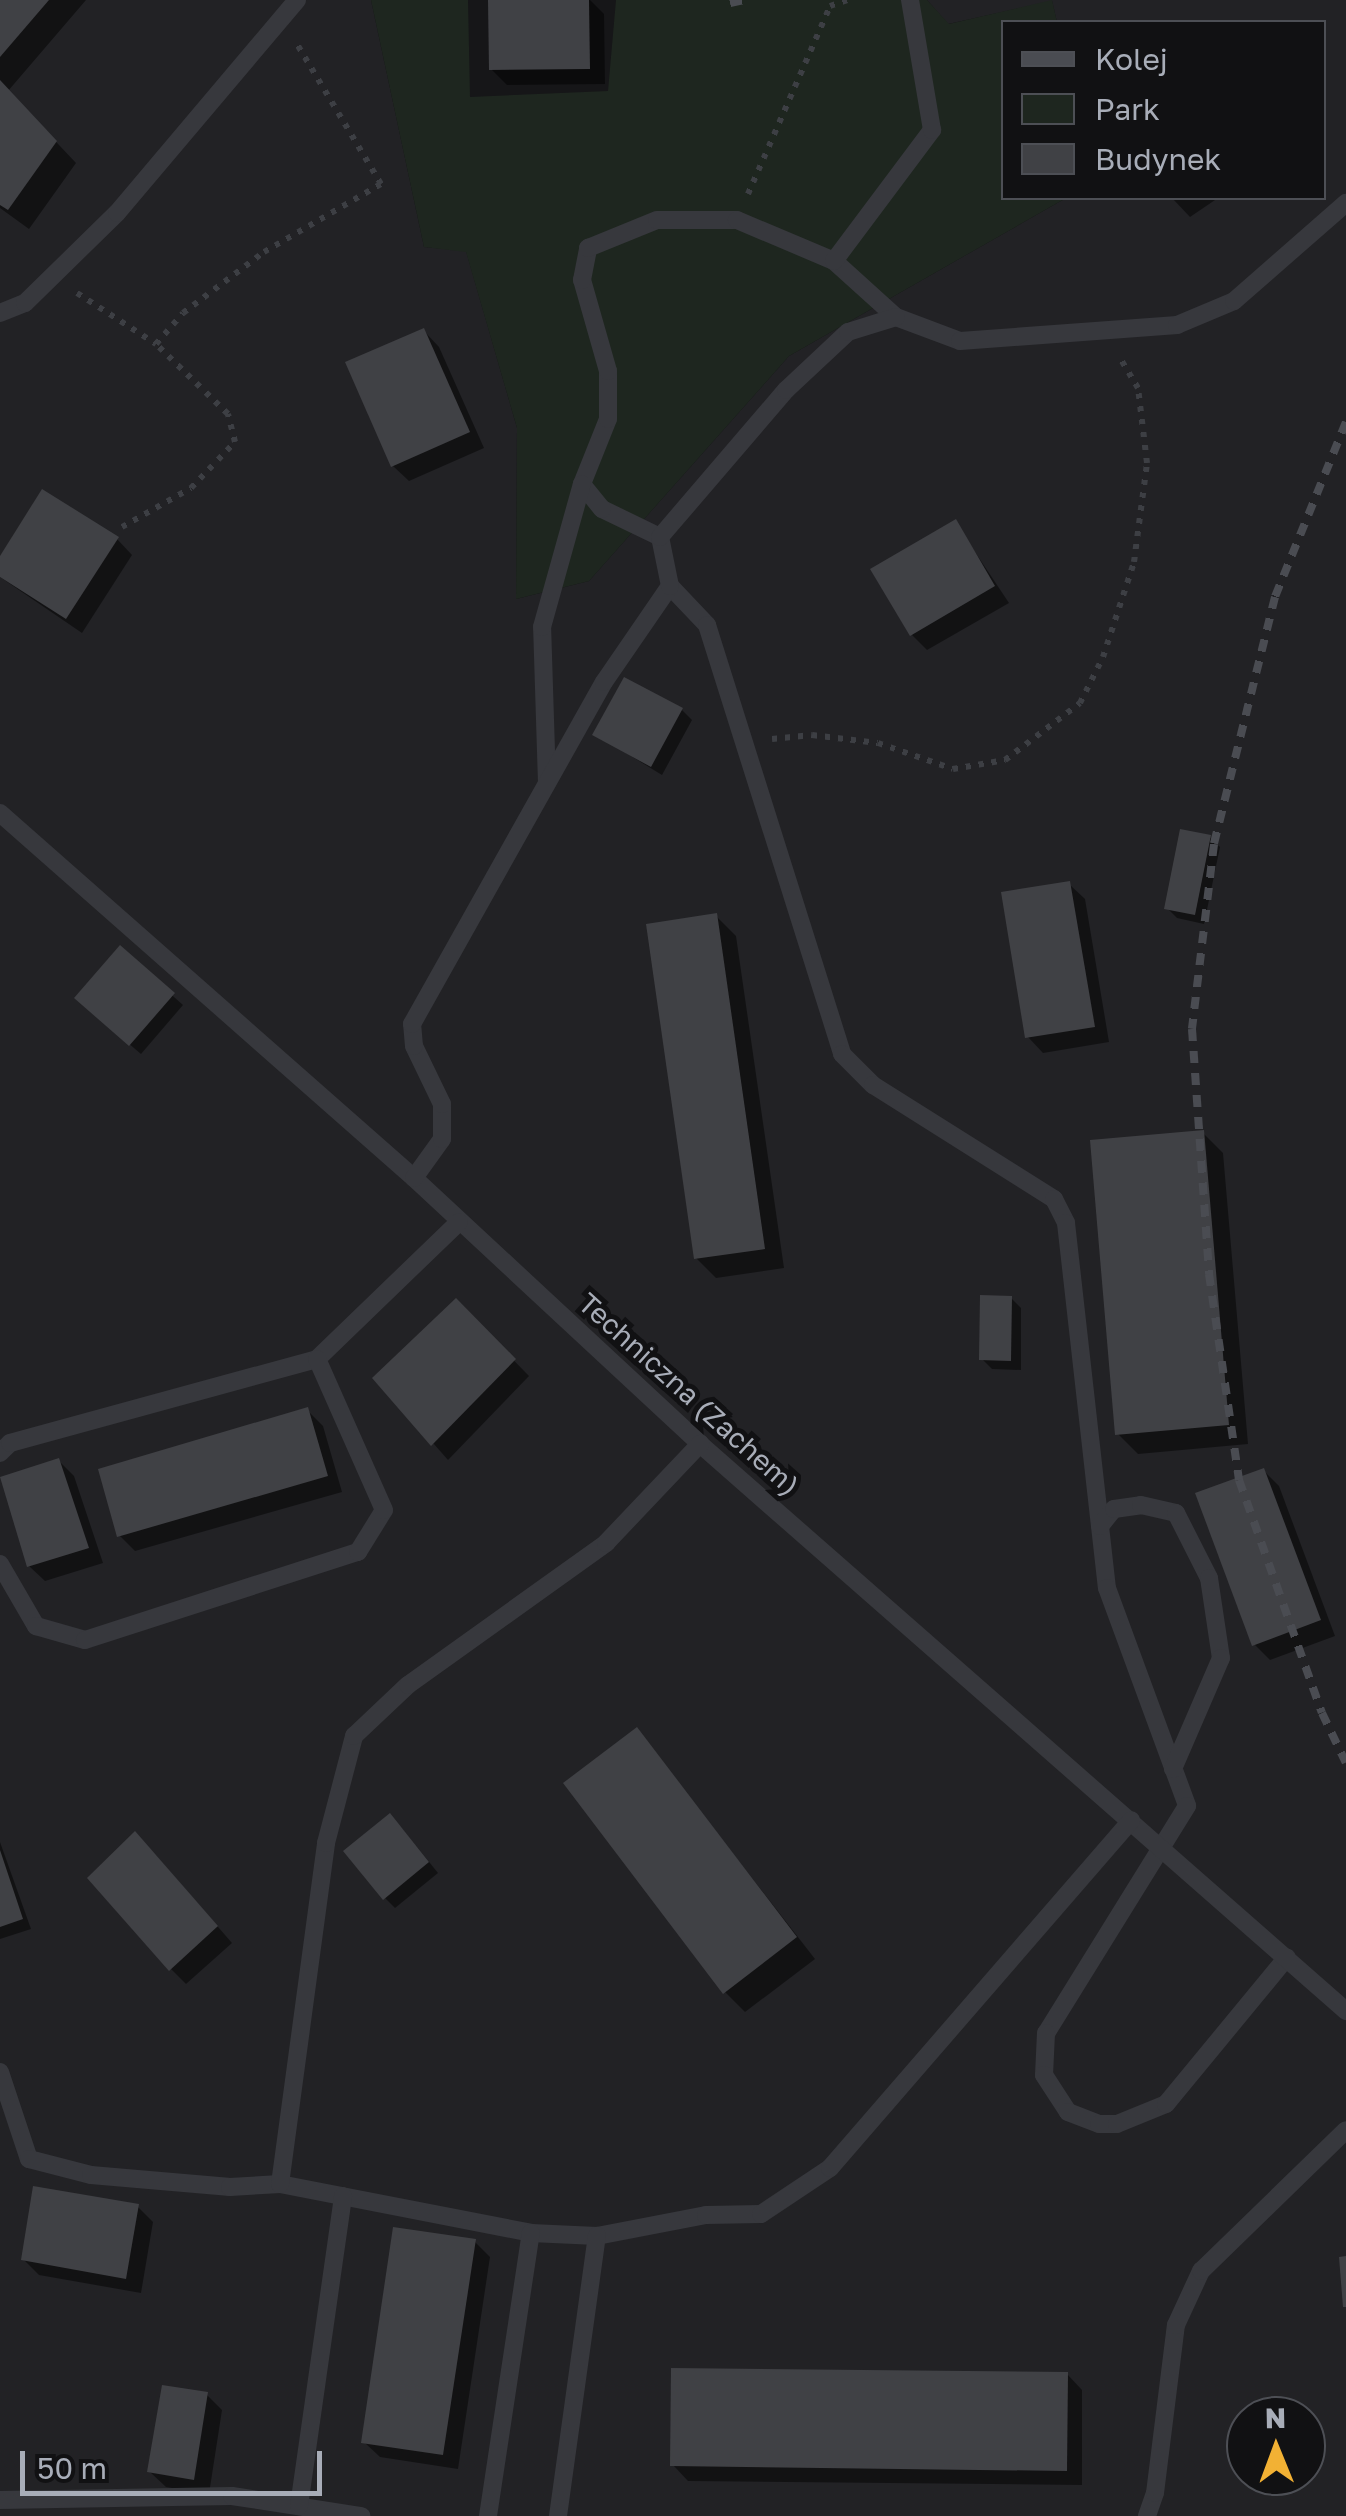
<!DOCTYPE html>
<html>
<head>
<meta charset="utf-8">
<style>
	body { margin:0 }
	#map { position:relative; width:1346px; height:2516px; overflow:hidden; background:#161618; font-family:"Golos Text",sans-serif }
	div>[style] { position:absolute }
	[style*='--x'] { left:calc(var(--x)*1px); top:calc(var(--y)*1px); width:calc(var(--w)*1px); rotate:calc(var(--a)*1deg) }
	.built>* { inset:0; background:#222225 }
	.green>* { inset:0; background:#1e261f }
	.shadow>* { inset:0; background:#0007 }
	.building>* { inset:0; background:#404145 }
	.path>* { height:6px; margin-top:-3px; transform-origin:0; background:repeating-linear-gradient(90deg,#3d3f44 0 5px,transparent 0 13px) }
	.lane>* { height:18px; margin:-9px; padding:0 9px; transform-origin:9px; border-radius:9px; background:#37383d }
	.rail>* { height:8px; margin-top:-4px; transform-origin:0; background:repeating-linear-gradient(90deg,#4a4c52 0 12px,transparent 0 22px) }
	span { translate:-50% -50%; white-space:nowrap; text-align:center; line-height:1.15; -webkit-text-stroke:10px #111113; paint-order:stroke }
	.street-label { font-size:28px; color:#a8adb8 }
	.legend { position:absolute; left:1001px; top:20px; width:325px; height:180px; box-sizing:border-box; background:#111113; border:2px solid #4d4f55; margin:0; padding:12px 18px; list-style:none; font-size:30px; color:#a8adb8 }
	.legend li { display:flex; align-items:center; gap:20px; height:50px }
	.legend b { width:50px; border:2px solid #4d4f55 }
	.north { position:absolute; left:1226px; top:2396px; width:100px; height:100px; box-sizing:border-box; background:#111113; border:2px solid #4d4f55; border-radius:50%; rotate:359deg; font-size:28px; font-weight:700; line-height:40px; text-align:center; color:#a8adb8 }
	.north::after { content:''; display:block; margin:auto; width:35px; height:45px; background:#f2b134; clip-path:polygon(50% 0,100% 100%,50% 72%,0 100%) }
	.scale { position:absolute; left:20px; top:2451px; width:302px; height:45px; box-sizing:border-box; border:5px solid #a8adb8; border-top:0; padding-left:12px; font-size:30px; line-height:35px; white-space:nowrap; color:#a8adb8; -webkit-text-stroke:8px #111113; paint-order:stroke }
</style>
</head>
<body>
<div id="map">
	<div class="built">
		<i style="clip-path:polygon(evenodd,0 0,371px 0,424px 247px,466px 251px,517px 428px,516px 599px,589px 581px,789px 356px,1066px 198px,1324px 198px,1324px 22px,1057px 22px,1052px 1px,948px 24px,927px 0,1346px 0,1346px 2516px,0 2516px,0 0,1246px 2416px,1306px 2416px,1306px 2476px,1246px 2476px,1246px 2416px)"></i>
	</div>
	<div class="green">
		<i style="clip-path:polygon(371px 0,468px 0,470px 97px,608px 91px,616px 0,927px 0,949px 24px,1052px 0,1057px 22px,1004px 22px,1004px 198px,1066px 198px,789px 356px,589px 581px,516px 599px,517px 428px,466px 252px,424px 247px)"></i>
	</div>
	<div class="shadow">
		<i style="clip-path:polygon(0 0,86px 0,8px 91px,76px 163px,29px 229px,0 208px)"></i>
		<i style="clip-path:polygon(491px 0,590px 0,604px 14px,605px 84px,507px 85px,491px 69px)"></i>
		<i style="clip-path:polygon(1172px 198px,1218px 198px,1190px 217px)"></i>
		<i style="clip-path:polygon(424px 331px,439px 347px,484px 448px,409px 481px,393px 466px)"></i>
		<i style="clip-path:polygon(955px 522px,1009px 603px,927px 650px,912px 635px)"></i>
		<i style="clip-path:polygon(117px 539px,132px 555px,82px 633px,0 577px,0 560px)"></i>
		<i style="clip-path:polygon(682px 710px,692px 720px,662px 775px,595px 734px)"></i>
		<i style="clip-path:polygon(1209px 837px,1220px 847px,1204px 924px,1177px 918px,1167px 908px)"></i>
		<i style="clip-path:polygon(1069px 884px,1085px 899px,1109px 1042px,1043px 1053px,1028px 1037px)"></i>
		<i style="clip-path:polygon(716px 916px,736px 936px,784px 1268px,716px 1278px,696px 1258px)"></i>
		<i style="clip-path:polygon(120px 949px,183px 1005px,141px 1054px,87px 1008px)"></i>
		<i style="clip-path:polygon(1203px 1133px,1223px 1153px,1248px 1444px,1138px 1454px,1118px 1434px)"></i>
		<i style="clip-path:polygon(1011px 1298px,1021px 1308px,1021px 1370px,992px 1369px,982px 1359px)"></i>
		<i style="clip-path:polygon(456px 1301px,529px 1376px,448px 1460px,376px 1378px)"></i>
		<i style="clip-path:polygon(307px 1410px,323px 1426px,342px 1492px,135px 1551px,120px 1536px)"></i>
		<i style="clip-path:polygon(59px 1461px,74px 1476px,103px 1563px,45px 1581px,29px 1566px)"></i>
		<i style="clip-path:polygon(1264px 1471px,1279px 1486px,1335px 1636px,1270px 1660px,1254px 1644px)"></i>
		<i style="clip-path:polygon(637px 1730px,815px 1959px,745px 2012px,725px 1992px)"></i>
		<i style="clip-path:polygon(400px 1826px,438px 1873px,395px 1908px,385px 1898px)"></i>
		<i style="clip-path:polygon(0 1842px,31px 1929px,0 1939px)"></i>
		<i style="clip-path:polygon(151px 1850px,232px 1943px,186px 1984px,171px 1969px)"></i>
		<i style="clip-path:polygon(138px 2207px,153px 2222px,141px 2293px,39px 2275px,23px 2259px)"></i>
		<i style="clip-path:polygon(475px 2242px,490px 2257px,458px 2469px,380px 2457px,364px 2442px)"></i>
		<i style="clip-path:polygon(1067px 2374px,1082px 2390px,1082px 2485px,688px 2481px,673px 2465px)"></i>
		<i style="clip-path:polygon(206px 2394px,222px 2410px,209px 2494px,166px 2487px,150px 2472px)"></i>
	</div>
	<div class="building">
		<i style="clip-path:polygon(0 0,49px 0,0 57px)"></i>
		<i style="clip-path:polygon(488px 0,589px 0,590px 69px,489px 70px)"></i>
		<i style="clip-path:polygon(0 80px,57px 141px,8px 210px,0 205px)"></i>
		<i style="clip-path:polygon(424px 328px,470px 432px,391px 467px,345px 362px)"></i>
		<i style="clip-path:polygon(42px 489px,119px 537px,66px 619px,0 577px,0 556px)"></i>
		<i style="clip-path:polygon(956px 519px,995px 586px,910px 636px,870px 569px)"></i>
		<i style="clip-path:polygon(624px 677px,683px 708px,651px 767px,592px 735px)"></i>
		<i style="clip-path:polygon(1180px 829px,1211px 835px,1195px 915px,1164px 909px)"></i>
		<i style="clip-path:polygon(1070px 881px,1095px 1027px,1025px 1038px,1001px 892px)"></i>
		<i style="clip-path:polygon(717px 913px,765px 1249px,694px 1259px,646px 924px)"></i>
		<i style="clip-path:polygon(120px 945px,175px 993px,129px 1046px,74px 998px)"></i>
		<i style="clip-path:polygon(1204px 1130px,1229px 1425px,1115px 1435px,1090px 1140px)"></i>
		<i style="clip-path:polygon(980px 1295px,1012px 1296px,1011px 1361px,979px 1360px)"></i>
		<i style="clip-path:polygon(456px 1298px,516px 1359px,431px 1446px,372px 1378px)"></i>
		<i style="clip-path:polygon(308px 1407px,328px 1476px,117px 1537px,98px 1469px)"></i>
		<i style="clip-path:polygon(59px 1458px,89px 1548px,27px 1567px,0 1477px)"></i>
		<i style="clip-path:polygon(1264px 1468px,1321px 1620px,1252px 1646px,1195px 1493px)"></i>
		<i style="clip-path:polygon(637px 1727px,797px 1937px,723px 1994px,563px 1783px)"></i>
		<i style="clip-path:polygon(390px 1813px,429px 1862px,383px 1900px,343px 1851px)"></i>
		<i style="clip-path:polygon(135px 1831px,218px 1926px,169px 1971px,87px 1878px)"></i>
		<i style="clip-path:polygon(0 1850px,23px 1919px,0 1927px)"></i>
		<i style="clip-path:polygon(33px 2186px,139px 2204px,126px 2279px,21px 2260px)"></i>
		<i style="clip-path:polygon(393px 2227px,476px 2239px,443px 2455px,361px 2443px)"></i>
		<i style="clip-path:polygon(1346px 2256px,1346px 2307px,1343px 2307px,1339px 2257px)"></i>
		<i style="clip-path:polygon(671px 2368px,1068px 2372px,1067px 2471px,670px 2466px)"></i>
		<i style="clip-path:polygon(162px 2385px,208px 2392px,194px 2480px,147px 2472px)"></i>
	</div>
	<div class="path">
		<i style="--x:748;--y:194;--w:205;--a:-66.4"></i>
		<i style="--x:830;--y:6;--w:18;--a:-19"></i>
		<i style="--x:77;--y:293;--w:94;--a:32.8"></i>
		<i style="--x:122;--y:527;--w:79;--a:-29.5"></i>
		<i style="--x:191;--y:488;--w:64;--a:-46.3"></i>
		<i style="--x:235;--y:442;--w:29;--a:-104"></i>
		<i style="--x:228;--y:414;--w:100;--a:-135.8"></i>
		<i style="--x:156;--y:344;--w:41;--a:-48.9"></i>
		<i style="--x:183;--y:313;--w:101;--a:-37"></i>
		<i style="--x:264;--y:252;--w:135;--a:-30.2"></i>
		<i style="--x:381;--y:184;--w:163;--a:-121"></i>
		<i style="--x:772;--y:739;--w:40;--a:-5.7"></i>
		<i style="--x:812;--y:735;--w:66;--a:6.9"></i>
		<i style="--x:878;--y:743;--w:79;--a:19.1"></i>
		<i style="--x:953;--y:769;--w:53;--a:-9.8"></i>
		<i style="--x:1005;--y:760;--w:94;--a:-37.2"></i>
		<i style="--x:1080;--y:703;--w:51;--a:-63.4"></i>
		<i style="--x:1103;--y:657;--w:100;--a:-71.9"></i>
		<i style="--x:1134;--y:562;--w:100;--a:-82.5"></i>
		<i style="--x:1147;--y:463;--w:76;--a:-96.8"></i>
		<i style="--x:1138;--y:388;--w:37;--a:-121"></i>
	</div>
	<div class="lane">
		<i style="--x:834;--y:261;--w:84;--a:42.1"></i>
		<i style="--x:896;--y:317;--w:68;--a:20.6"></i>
		<i style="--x:960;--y:341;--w:218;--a:-4.2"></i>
		<i style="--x:1177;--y:325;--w:62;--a:-22.8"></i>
		<i style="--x:1234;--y:301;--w:149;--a:-41.2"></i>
		<i style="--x:0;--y:313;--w:27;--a:-22"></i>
		<i style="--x:25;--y:303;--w:129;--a:-44.4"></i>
		<i style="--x:117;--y:213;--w:279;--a:-49.8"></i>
		<i style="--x:660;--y:537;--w:64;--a:-154.2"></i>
		<i style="--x:602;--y:509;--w:32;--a:-129"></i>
		<i style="--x:582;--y:484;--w:70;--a:-68.2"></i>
		<i style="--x:608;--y:419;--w:48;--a:-90"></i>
		<i style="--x:608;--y:371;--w:95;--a:-105.9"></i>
		<i style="--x:582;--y:280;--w:33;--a:-79"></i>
		<i style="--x:588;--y:248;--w:74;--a:-22.1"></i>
		<i style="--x:657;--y:220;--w:80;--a:0"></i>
		<i style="--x:737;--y:220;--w:105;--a:22.9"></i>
		<i style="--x:834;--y:261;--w:164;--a:-53.2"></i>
		<i style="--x:932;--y:130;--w:132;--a:-99.6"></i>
		<i style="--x:670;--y:586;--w:54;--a:46.5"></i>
		<i style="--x:707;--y:625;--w:450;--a:72.5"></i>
		<i style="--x:842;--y:1054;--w:44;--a:45"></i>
		<i style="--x:873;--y:1085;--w:214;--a:32.2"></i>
		<i style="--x:1054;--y:1199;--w:27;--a:63"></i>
		<i style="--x:1066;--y:1223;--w:367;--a:83.6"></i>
		<i style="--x:1107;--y:1588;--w:232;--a:69.8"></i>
		<i style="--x:1187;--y:1806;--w:267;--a:121.8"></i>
		<i style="--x:1046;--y:2033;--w:42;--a:92.7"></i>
		<i style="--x:1044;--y:2075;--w:44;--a:57"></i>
		<i style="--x:1068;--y:2112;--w:33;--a:21"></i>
		<i style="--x:1099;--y:2124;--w:18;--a:0"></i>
		<i style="--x:1117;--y:2124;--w:53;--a:-22.2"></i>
		<i style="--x:1166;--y:2104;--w:190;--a:-50.5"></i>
		<i style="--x:547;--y:783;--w:156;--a:-91.8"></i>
		<i style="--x:542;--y:627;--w:148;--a:-74.4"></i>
		<i style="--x:0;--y:813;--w:552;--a:41.4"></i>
		<i style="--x:414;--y:1178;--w:391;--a:42.9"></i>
		<i style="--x:700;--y:1444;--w:860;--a:41.27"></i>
		<i style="--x:414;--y:1178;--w:48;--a:-54.3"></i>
		<i style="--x:442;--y:1139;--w:35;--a:-90"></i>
		<i style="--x:442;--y:1104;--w:64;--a:-115.8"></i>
		<i style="--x:414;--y:1046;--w:22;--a:-95"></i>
		<i style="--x:412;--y:1024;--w:392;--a:-60.7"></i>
		<i style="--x:604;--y:682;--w:116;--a:-55.5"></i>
		<i style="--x:670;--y:586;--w:50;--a:-101.5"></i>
		<i style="--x:660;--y:537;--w:194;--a:-49.4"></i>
		<i style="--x:786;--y:390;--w:85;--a:-43.1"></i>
		<i style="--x:848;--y:332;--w:50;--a:-17.4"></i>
		<i style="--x:0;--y:1453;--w:14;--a:-45"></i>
		<i style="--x:10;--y:1443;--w:318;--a:-15.3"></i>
		<i style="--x:317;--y:1359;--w:197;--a:-44"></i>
		<i style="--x:1100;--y:1526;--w:22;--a:-51"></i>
		<i style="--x:1114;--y:1509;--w:27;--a:-8"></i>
		<i style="--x:1141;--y:1505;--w:36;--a:13"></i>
		<i style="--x:1176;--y:1513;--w:73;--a:63.1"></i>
		<i style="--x:1209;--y:1578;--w:81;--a:81.5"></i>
		<i style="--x:1221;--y:1658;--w:121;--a:113.4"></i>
		<i style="--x:0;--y:1564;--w:72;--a:59.9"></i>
		<i style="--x:36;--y:1626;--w:51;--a:15.9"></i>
		<i style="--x:85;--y:1640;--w:287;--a:-17.9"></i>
		<i style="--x:358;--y:1552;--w:49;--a:-58.2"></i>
		<i style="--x:384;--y:1510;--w:165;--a:-113.9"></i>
		<i style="--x:0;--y:2072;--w:92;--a:71.6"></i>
		<i style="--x:29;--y:2159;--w:64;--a:14.5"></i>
		<i style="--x:91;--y:2175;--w:140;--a:4.9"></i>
		<i style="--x:230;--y:2187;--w:50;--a:-3.4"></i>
		<i style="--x:280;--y:2184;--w:256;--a:11"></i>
		<i style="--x:531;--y:2233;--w:66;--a:2.6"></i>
		<i style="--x:597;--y:2236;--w:111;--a:-10.9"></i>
		<i style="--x:706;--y:2215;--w:55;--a:-1"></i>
		<i style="--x:761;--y:2214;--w:83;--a:-33.7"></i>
		<i style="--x:830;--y:2168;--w:460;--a:-49.1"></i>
		<i style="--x:280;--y:2184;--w:344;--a:-82.3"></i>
		<i style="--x:326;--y:1843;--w:111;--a:-75.3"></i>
		<i style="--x:354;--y:1736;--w:74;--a:-43.4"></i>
		<i style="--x:408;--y:1685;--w:244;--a:-35.6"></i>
		<i style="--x:606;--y:1543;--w:137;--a:-46.5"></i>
		<i style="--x:0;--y:2500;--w:232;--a:-1"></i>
		<i style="--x:232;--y:2496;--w:131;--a:8.8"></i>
		<i style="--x:299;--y:2506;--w:313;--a:-81.9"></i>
		<i style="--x:488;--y:2516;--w:286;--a:-81.4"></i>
		<i style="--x:558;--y:2516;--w:283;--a:-82.1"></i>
		<i style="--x:1147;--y:2516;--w:24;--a:-71"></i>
		<i style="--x:1155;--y:2493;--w:169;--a:-82.9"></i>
		<i style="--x:1176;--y:2325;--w:60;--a:-65.2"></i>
		<i style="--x:1201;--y:2271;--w:202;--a:-44.2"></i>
	</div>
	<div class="rail">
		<i style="--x:730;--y:3;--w:14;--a:-12"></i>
		<i style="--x:1346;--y:422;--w:189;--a:112.1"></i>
		<i style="--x:1275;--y:597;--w:254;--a:103.9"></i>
		<i style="--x:1214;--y:844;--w:186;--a:96.8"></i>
		<i style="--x:1192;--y:1029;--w:246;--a:86"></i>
		<i style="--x:1209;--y:1274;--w:208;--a:81.7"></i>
		<i style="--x:1239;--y:1480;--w:247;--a:70.4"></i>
		<i style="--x:1322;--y:1713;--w:55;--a:64.4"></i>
	</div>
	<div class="street-label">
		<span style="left:689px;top:1394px;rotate:42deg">Techniczna (Zachem)</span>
	</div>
	<ul class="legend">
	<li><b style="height:12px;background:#4a4c52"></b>Kolej</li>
	<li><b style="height:28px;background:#1e261f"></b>Park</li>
	<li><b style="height:28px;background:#404145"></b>Budynek</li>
	</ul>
	<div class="north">N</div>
	<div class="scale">50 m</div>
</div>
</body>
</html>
